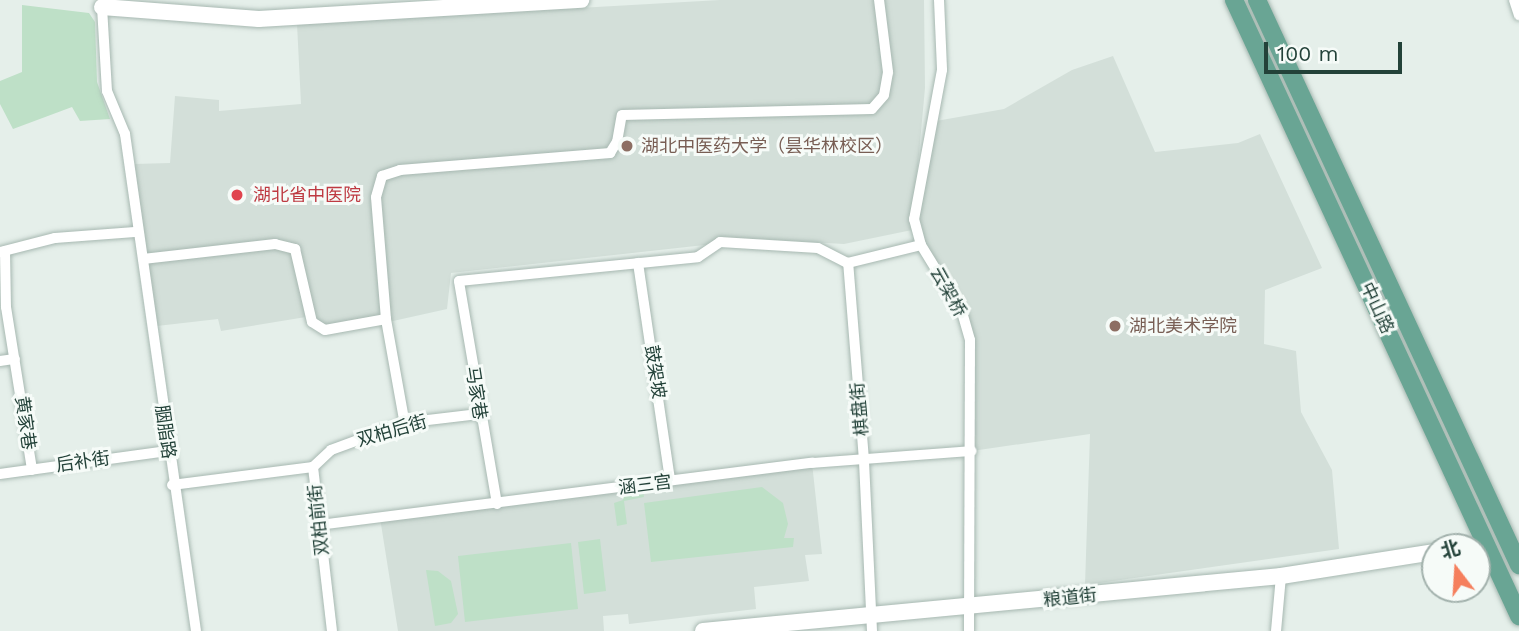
<!DOCTYPE html>
<html>
<head>
<meta charset="utf-8">
<style>
	body { margin:0 }
	#map { position:relative; width:1519px; height:631px; overflow:hidden; background:#e5efea; font-family:"Work Sans","Noto Sans SC",sans-serif }
	div>[style] { position:absolute }
	[style*='--x'] { left:calc(var(--x)*1px); top:calc(var(--y)*1px); width:calc(var(--w)*1px); rotate:calc(var(--a)*1deg) }
	.built>* { inset:0; background:#d3dfd9 }
	.green>* { inset:0; background:#bee0c7 }
	.roads { filter:drop-shadow(0 0 2px #a7b8b1) drop-shadow(0 0 2px #a7b8b1) }
	.street>* { height:10px; margin:-5px; padding:0 5px; transform-origin:5px; border-radius:5px; background:#fff }
	.secondary>* { height:16px; margin:-8px; padding:0 8px; transform-origin:8px; border-radius:8px; background:#fff }
	.primary>* { height:18px; margin:-9px; padding:0 9px; transform-origin:9px; border-radius:9px; background:#69a594 }
	.dots>* { width:19px; height:19px; translate:-50% -50%; box-sizing:border-box; border:4px solid #f6fbf8; border-radius:50% }
	span { translate:-50% -50%; white-space:nowrap; text-align:center; line-height:1.15; -webkit-text-stroke:6px #f6fbf8; paint-order:stroke }
	.education-label { font-size:18px; color:#785e54 }
	.left { translate:0 -50%; text-align:left }
	.health-label { font-size:18px; color:#be3a42 }
	.street-label { font-size:18px; color:#234239 }
	.north { position:absolute; left:1421px; top:533px; width:70px; height:70px; box-sizing:border-box; background:#f6fbf8; border:2px solid #a2b1ac; border-radius:50%; rotate:343deg; font-size:19px; font-weight:700; line-height:28px; text-align:center; color:#234239 }
	.north::after { content:''; display:block; margin:auto; width:24px; height:32px; background:#f57f5d; clip-path:polygon(50% 0,100% 100%,50% 72%,0 100%) }
	.scale { position:absolute; left:1264px; top:42px; width:138px; height:32px; box-sizing:border-box; border:4px solid #234239; border-top:0; padding-left:9px; font-size:21px; line-height:24px; white-space:nowrap; color:#234239; -webkit-text-stroke:5px #f6fbf8; paint-order:stroke }
</style>
</head>
<body>
<div id="map">
	<div class="built">
		<i style="clip-path:polygon(720px 0,924px 0,925px 88px,912px 230px,844px 244px,759px 239px,451px 273px,447px 309px,339px 333px,312px 316px,221px 331px,218px 319px,157px 326px,134px 164px,170px 163px,175px 96px,219px 100px,219px 111px,301px 104px,297px 24px)"></i>
		<i style="clip-path:polygon(1113px 56px,1155px 152px,1238px 143px,1260px 134px,1322px 268px,1265px 290px,1264px 344px,1296px 351px,1301px 412px,1332px 470px,1339px 549px,1085px 585px,1090px 434px,972px 451px,970px 340px,962px 311px,921px 245px,914px 219px,936px 121px,1004px 109px,1072px 70px)"></i>
		<i style="clip-path:polygon(812px 463px,822px 554px,805px 555px,809px 581px,754px 587px,756px 609px,629px 624px,628px 614px,603px 616px,604px 631px,398px 631px,380px 518px)"></i>
	</div>
	<div class="green">
		<i style="clip-path:polygon(22px 5px,89px 13px,95px 22px,97px 82px,110px 119px,80px 121px,72px 107px,13px 129px,0 104px,0 81px,22px 72px)"></i>
		<i style="clip-path:polygon(642px 485px,644px 497px,624px 501px,627px 524px,617px 526px,614px 503px,623px 500px,620px 488px)"></i>
		<i style="clip-path:polygon(762px 487px,783px 503px,788px 524px,784px 538px,794px 538px,793px 547px,651px 562px,644px 503px)"></i>
		<i style="clip-path:polygon(600px 539px,606px 591px,584px 594px,578px 542px)"></i>
		<i style="clip-path:polygon(571px 543px,578px 609px,465px 622px,458px 556px)"></i>
		<i style="clip-path:polygon(426px 570px,438px 571px,451px 581px,458px 614px,451px 623px,435px 626px)"></i>
	</div>
	<div class="roads">
		<div class="street">
			<i style="--x:939;--y:0;--w:70;--a:87.5"></i>
			<i style="--x:942;--y:70;--w:152;--a:100.6"></i>
			<i style="--x:914;--y:219;--w:27;--a:75"></i>
			<i style="--x:921;--y:245;--w:79;--a:58.5"></i>
			<i style="--x:962;--y:312;--w:29;--a:74"></i>
			<i style="--x:970;--y:340;--w:291;--a:90.2"></i>
			<i style="--x:1514;--y:0;--w:16;--a:72"></i>
			<i style="--x:102;--y:7;--w:84;--a:86.6"></i>
			<i style="--x:107;--y:91;--w:47;--a:67.3"></i>
			<i style="--x:125;--y:134;--w:502;--a:81.87"></i>
			<i style="--x:5;--y:251;--w:56;--a:89"></i>
			<i style="--x:6;--y:307;--w:165;--a:80.9"></i>
			<i style="--x:0;--y:252;--w:57;--a:-14.3"></i>
			<i style="--x:55;--y:238;--w:80;--a:-4.3"></i>
			<i style="--x:143;--y:259;--w:133;--a:-6.5"></i>
			<i style="--x:275;--y:244;--w:21;--a:14"></i>
			<i style="--x:295;--y:249;--w:75;--a:76.9"></i>
			<i style="--x:312;--y:322;--w:15;--a:32"></i>
			<i style="--x:325;--y:330;--w:62;--a:-10.2"></i>
			<i style="--x:638;--y:263;--w:220;--a:81.6"></i>
			<i style="--x:0;--y:361;--w:15;--a:-8"></i>
			<i style="--x:405;--y:425;--w:108;--a:-100.2"></i>
			<i style="--x:386;--y:319;--w:122;--a:-94.7"></i>
			<i style="--x:376;--y:197;--w:22;--a:-74"></i>
			<i style="--x:382;--y:176;--w:19;--a:-18"></i>
			<i style="--x:400;--y:170;--w:211;--a:-4.6"></i>
			<i style="--x:610;--y:153;--w:13;--a:-58"></i>
			<i style="--x:617;--y:142;--w:27;--a:-80"></i>
			<i style="--x:622;--y:115;--w:250;--a:-1.4"></i>
			<i style="--x:872;--y:109;--w:18;--a:-49"></i>
			<i style="--x:884;--y:95;--w:23;--a:-80"></i>
			<i style="--x:888;--y:72;--w:73;--a:-97.1"></i>
			<i style="--x:313;--y:467;--w:25;--a:-43"></i>
			<i style="--x:331;--y:450;--w:52;--a:-20.2"></i>
			<i style="--x:380;--y:432;--w:33;--a:-18"></i>
			<i style="--x:411;--y:422;--w:68;--a:-6.7"></i>
			<i style="--x:313;--y:467;--w:165;--a:83.4"></i>
			<i style="--x:0;--y:474;--w:169;--a:-7.8"></i>
			<i style="--x:172;--y:485;--w:142;--a:-7.3"></i>
			<i style="--x:497;--y:504;--w:226;--a:-99.7"></i>
			<i style="--x:459;--y:281;--w:240;--a:-5.7"></i>
			<i style="--x:698;--y:257;--w:27;--a:-34"></i>
			<i style="--x:720;--y:242;--w:98;--a:3.5"></i>
			<i style="--x:818;--y:248;--w:34;--a:27"></i>
			<i style="--x:319;--y:525;--w:497;--a:-7.2"></i>
			<i style="--x:812;--y:463;--w:160;--a:-4.3"></i>
			<i style="--x:872;--y:631;--w:171;--a:-92.7"></i>
			<i style="--x:864;--y:460;--w:198;--a:-94.6"></i>
			<i style="--x:848;--y:263;--w:75;--a:-13.9"></i>
			<i style="--x:1276;--y:631;--w:55;--a:-84.8"></i>
		</div>
		<div class="secondary">
			<i style="--x:102;--y:7;--w:157;--a:4.4"></i>
			<i style="--x:259;--y:19;--w:323;--a:-3.4"></i>
			<i style="--x:1469;--y:547;--w:17;--a:-10"></i>
			<i style="--x:703;--y:631;--w:581;--a:-5.44"></i>
			<i style="--x:1281;--y:576;--w:156;--a:-8.9"></i>
		</div>
		<div class="primary">
			<i style="--x:1234;--y:0;--w:679;--a:65.17"></i>
			<i style="--x:1257;--y:0;--w:623;--a:65.12"></i>
		</div>
	</div>
	<div class="dots">
		<i style="left:627px;top:146px;background:#8d6e63"></i>
		<i style="left:237px;top:195px;background:#e0444e"></i>
		<i style="left:1115px;top:326px;background:#8d6e63"></i>
	</div>
	<div class="education-label">
		<span class="left" style="left:641px;top:146px">湖北中医药大学（昙华林校区）</span>
		<span class="left" style="left:1129px;top:326px">湖北美术学院</span>
	</div>
	<div class="health-label">
		<span class="left" style="left:253px;top:195px">湖北省中医院</span>
	</div>
	<div class="street-label">
		<span style="left:948px;top:292px;rotate:61deg">云架桥</span>
		<span style="left:1377px;top:308px;rotate:65deg">中山路</span>
		<span style="left:655px;top:372px;rotate:81deg">鼓架坡</span>
		<span style="left:476px;top:393px;rotate:81deg">马家巷</span>
		<span style="left:860px;top:409px;rotate:-95deg">棋盘街</span>
		<span style="left:25px;top:423px;rotate:82deg">黄家巷</span>
		<span style="left:392px;top:431px;rotate:-16deg">双柏后街</span>
		<span style="left:165px;top:432px;rotate:82deg">胭脂路</span>
		<span style="left:83px;top:462px;rotate:-8deg">后补街</span>
		<span style="left:645px;top:485px;rotate:-7deg">涵三宫</span>
		<span style="left:319px;top:520px;rotate:-96deg">双柏前街</span>
		<span style="left:1070px;top:598px;rotate:-6deg">粮道街</span>
	</div>
	<div class="north">北</div>
	<div class="scale">100 m</div>
</div>
</body>
</html>
